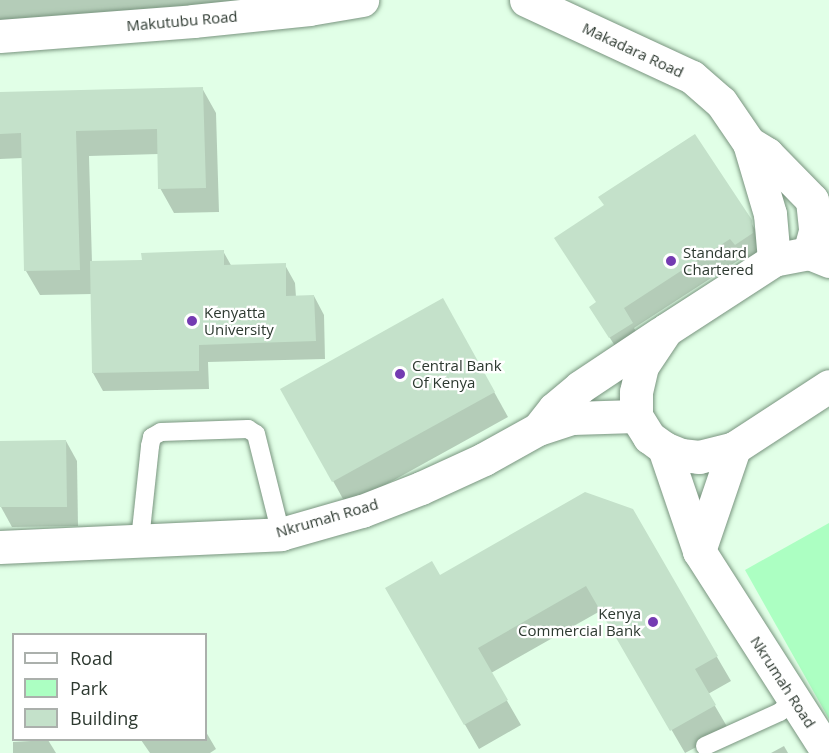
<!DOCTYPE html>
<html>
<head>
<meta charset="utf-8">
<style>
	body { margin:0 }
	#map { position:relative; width:829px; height:753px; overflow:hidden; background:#e1ffe7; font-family:"Open Sans",sans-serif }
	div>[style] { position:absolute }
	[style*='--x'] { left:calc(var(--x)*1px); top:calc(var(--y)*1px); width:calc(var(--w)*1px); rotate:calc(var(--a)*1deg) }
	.green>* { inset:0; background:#acffc2 }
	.shadow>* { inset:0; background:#0003 }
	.building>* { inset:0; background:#c4e1ca }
	.roads { filter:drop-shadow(0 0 2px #79957f) drop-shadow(0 0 2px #79957f) }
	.lane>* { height:18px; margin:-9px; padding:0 9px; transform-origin:9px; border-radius:9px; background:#fff }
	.street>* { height:33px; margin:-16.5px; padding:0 16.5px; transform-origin:16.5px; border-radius:16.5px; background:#fff }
	.secondary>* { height:33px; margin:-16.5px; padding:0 16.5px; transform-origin:16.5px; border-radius:16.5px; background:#fff }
	.dots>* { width:16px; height:16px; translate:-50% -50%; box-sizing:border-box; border:3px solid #fff; border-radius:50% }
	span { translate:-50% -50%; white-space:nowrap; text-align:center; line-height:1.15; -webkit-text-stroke:4.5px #fff; paint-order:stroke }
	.street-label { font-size:15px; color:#2d3930 }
	.poi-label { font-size:15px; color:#2d3930 }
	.left { translate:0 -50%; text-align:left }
	.right { translate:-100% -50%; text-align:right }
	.legend { position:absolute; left:12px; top:633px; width:195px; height:108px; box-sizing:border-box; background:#fff; border:2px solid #abb0ac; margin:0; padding:8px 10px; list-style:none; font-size:18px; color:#2d3930 }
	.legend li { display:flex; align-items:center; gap:12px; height:30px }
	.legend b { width:30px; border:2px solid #abb0ac }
</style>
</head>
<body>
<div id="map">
	<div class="green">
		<i style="clip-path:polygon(829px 523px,829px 719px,745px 570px)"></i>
	</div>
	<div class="shadow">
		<i style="clip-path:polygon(0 0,349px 0,0 28px)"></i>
		<i style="clip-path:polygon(202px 88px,216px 113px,219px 212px,174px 213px,160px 188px,159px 154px,89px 156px,92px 263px,143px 262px,223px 251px,232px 267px,285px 265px,295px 283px,296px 297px,314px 296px,324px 315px,325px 359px,208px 362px,209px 389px,103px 391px,93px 373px,92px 294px,40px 295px,26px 271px,23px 158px,0 159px,0 94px)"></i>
		<i style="clip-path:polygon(750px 221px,762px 241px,763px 253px,747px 264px,742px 258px,634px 328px,643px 343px,622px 357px,591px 308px)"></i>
		<i style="clip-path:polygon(457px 325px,508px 417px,347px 506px,333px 481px)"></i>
		<i style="clip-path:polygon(66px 441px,77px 461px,78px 526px,12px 527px,1px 507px,0 442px)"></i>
		<i style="clip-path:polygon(632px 511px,731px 681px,708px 694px,729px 730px,685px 753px,602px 610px,491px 673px,521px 725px,479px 749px,387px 589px,440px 577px)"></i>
		<i style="clip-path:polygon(206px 732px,216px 749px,210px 753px,150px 753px,141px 740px,206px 740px)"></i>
		<i style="clip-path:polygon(48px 740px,56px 753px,13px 753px,13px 742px)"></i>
		<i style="clip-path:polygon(784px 746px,788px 753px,771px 753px)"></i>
	</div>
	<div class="building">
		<i style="clip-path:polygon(203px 87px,206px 188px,158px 189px,157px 129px,76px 131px,80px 270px,24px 271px,21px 133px,0 134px,0 92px)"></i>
		<i style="clip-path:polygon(695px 134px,752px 220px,753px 233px,735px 245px,730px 239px,624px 308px,633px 323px,609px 338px,589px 307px,596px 302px,554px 238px,604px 205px,598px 197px)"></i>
		<i style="clip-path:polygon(224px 250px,224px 265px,286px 263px,286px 296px,314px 295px,316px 341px,199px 345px,199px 371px,92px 373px,90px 261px,142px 260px,141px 253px)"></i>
		<i style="clip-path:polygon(443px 298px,495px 392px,332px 482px,280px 389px)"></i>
		<i style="clip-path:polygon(66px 440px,67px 507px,0 507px,0 441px)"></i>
		<i style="clip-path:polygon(585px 492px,633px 509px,718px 656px,695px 669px,716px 705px,670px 731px,586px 586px,478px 648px,508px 700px,464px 725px,385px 588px,432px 561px,440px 575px)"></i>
	</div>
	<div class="roads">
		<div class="lane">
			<i style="--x:140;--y:540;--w:95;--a:-83.9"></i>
			<i style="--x:150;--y:446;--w:9;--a:-77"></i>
			<i style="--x:152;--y:437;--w:10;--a:-29"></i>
			<i style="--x:161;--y:432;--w:87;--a:-2"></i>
			<i style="--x:248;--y:429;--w:9;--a:32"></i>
			<i style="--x:256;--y:434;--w:103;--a:76"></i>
			<i style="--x:705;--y:746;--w:82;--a:-24.4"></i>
			<i style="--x:780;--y:712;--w:21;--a:-43"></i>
		</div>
		<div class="street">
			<i style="--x:526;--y:0;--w:183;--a:24.9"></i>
			<i style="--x:692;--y:77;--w:38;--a:41"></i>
			<i style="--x:721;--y:102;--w:50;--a:55.7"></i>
			<i style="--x:749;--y:143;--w:74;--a:73.5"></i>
			<i style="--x:770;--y:214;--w:46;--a:85"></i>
			<i style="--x:0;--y:36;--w:194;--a:-4.4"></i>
			<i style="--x:193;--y:21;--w:117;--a:-5.9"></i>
			<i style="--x:309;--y:9;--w:54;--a:-9.6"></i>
			<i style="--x:749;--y:143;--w:21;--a:31"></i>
			<i style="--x:767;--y:154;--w:64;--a:45.6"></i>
			<i style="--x:812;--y:200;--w:31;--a:84"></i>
			<i style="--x:815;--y:231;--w:23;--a:105"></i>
		</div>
		<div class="secondary">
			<i style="--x:829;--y:261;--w:22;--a:-158"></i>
			<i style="--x:809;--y:253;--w:36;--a:169"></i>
			<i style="--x:774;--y:260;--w:129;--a:147.1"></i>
			<i style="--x:666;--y:330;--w:43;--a:123.7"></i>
			<i style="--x:642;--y:366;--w:27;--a:103"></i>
			<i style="--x:636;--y:392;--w:24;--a:90"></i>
			<i style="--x:636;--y:416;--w:25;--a:58"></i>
			<i style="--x:649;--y:437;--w:19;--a:36"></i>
			<i style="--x:664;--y:448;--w:18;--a:22"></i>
			<i style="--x:681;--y:455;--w:18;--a:6"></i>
			<i style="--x:699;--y:457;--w:36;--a:-14"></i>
			<i style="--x:734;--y:448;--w:113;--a:-33.1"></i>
			<i style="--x:539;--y:428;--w:24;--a:-52"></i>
			<i style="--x:554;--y:409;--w:34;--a:-40"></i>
			<i style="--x:580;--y:387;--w:97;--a:-33.7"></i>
			<i style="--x:664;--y:448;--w:109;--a:71.2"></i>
			<i style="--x:699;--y:551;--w:240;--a:57.4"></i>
			<i style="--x:0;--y:547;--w:281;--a:-2.6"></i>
			<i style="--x:281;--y:534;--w:84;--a:-15.9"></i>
			<i style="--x:362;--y:511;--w:63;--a:-21.3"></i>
			<i style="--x:421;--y:488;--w:69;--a:-24.7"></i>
			<i style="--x:484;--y:459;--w:62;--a:-29.1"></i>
			<i style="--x:538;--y:429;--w:36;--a:-18"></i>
			<i style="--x:572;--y:418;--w:64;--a:-1.8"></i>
			<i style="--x:699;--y:551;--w:109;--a:-71.2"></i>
		</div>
	</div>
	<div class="dots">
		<i style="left:671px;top:261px;background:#743bb2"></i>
		<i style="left:192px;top:321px;background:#743bb2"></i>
		<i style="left:400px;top:374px;background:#743bb2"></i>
		<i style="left:653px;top:622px;background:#743bb2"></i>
	</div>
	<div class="street-label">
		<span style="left:182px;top:21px;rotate:-5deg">Makutubu Road</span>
		<span style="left:633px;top:50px;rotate:25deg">Makadara Road</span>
		<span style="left:327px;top:518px;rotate:-16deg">Nkrumah Road</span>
		<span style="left:783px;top:682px;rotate:57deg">Nkrumah Road</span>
	</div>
	<div class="poi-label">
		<span class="left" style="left:683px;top:261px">Standard<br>Chartered</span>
		<span class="left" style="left:204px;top:321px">Kenyatta<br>University</span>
		<span class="left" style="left:412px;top:374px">Central Bank<br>Of Kenya</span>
		<span class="right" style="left:641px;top:622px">Kenya<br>Commercial Bank</span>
	</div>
	<ul class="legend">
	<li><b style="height:8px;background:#fff"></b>Road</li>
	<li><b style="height:16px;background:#acffc2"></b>Park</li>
	<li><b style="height:16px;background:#c4e1ca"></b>Building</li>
	</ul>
</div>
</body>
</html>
